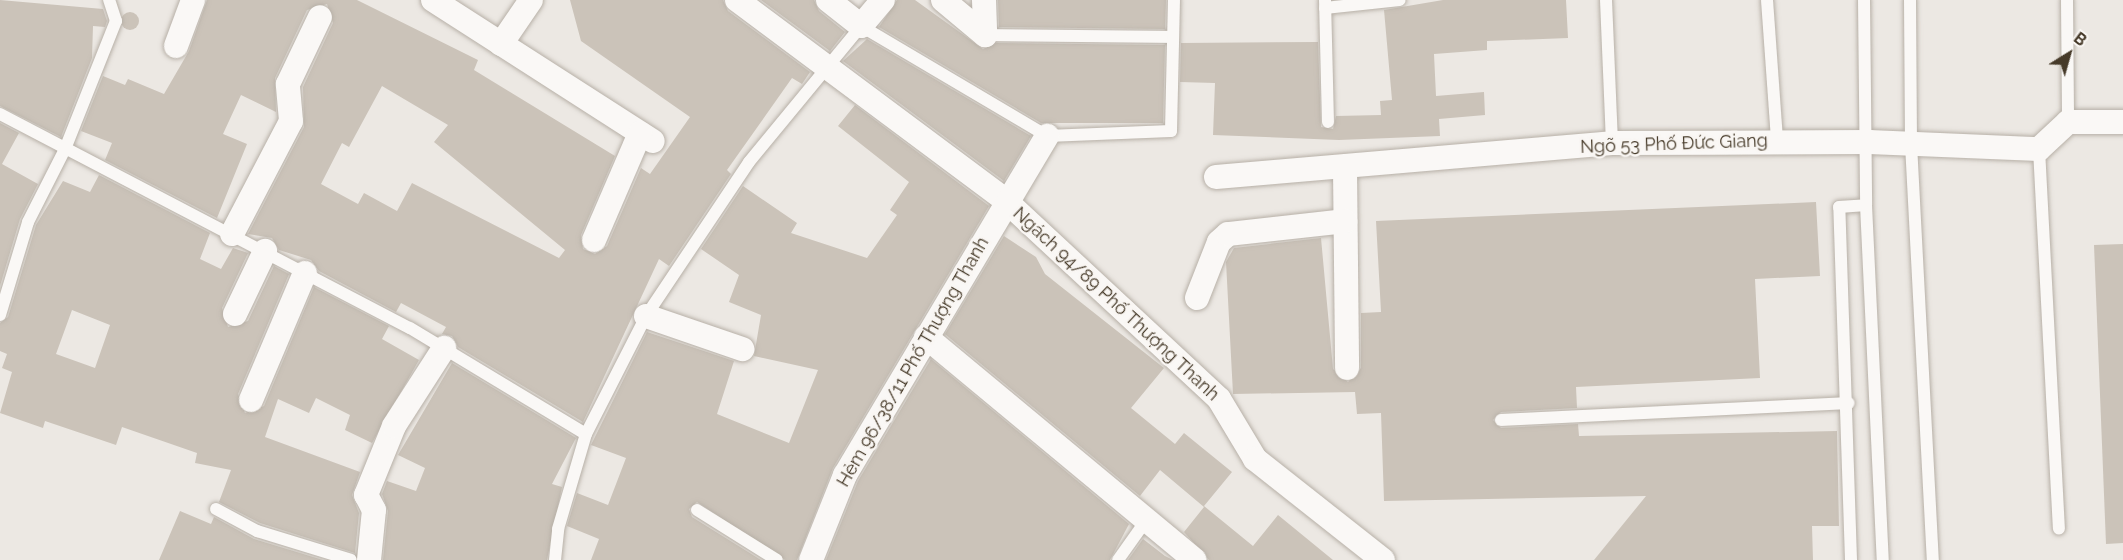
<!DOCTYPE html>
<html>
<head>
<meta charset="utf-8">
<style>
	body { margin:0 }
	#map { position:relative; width:2123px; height:560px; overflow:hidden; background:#ece8e3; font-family:Raleway,sans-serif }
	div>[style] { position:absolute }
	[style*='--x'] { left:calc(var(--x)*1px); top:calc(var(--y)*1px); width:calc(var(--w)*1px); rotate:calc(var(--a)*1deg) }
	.building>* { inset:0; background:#cbc3b9 }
	.round { border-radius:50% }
	.roads { filter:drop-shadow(0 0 2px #b7b0a7) drop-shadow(0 0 2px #b7b0a7) }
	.service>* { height:12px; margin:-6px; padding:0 6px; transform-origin:6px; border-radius:6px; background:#faf8f6 }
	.minor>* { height:24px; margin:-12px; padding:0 12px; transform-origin:12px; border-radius:12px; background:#faf8f6 }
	span { translate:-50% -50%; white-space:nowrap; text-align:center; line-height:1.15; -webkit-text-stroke:5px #f9f6f3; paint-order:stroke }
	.street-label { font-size:18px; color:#463a29 }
	.north { position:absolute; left:2039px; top:24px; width:60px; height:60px; -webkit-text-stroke:4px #f9f6f3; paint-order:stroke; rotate:37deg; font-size:16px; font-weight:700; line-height:24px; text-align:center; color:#463a29 }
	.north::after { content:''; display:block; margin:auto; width:21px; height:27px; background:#463a29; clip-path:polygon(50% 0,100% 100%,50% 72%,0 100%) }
</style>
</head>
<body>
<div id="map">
	<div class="building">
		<i style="clip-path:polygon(0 0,103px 9px,107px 21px,105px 27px,93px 26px,92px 58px,61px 137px,0 106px)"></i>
		<i style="clip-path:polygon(evenodd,207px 0,357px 0,478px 60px,474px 70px,615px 156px,581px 235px,583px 249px,595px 254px,607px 246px,641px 168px,650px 174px,690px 117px,581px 41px,570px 0,723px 0,728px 11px,810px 72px,802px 84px,792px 78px,727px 170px,731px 174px,669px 266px,659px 259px,583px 422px,458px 347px,452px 336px,442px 334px,446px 327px,401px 303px,396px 312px,319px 271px,311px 260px,279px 250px,272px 238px,248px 234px,304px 127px,303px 87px,333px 23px,327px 4px,307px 10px,275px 78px,276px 112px,241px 95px,223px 134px,247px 144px,217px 218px,105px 160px,112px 143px,81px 131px,103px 76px,125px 85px,128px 79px,164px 94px,189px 51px,207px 0,382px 86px,448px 125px,434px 142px,565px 250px,559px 258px,412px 183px,397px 211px,364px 193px,358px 204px,321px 184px,342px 143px,349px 147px,382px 86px)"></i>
		<i style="clip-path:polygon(761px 0,814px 0,819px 11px,845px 32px,830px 51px)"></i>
		<i style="clip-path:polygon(897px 0,915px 0,983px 49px,996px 43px,1165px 45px,1163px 123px,1041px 123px,879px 27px)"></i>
		<i style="clip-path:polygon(998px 0,1166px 0,1165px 29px,999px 27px)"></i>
		<i style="clip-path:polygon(1443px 0,1566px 0,1568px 38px,1487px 41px,1487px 50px,1434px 54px,1436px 96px,1484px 92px,1485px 115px,1439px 119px,1440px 136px,1339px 140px,1213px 135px,1215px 83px,1180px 82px,1181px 43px,1318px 42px,1321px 127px,1333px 129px,1336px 116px,1381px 115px,1380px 101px,1392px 100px,1384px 10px)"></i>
		<i class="round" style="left:121px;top:12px;width:18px;height:18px"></i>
		<i style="clip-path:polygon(867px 39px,1031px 136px,1004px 181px,843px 61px)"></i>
		<i style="clip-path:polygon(855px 105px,989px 206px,833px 468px,797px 560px,785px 560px,697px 502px,689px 509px,692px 517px,761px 560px,591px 560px,599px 539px,567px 526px,577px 493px,608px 505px,626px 458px,591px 445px,647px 332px,734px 361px,717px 414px,789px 443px,818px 370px,754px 356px,761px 315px,729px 302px,739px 275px,701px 249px,743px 186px,797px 223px,791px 233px,867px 258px,897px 215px,890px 210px,909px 182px,838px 126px)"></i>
		<i style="clip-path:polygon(0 123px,19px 133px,2px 164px,38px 184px,20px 219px,0 286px)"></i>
		<i style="clip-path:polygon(evenodd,99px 175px,210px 233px,200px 259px,221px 269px,233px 248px,248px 253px,222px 308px,228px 327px,248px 321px,274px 266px,289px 274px,238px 394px,245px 413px,264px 406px,314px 287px,389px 326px,382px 339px,419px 360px,372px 443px,345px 430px,350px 415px,316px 398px,309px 413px,278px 399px,265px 437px,360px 472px,352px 495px,359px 513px,355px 553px,260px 523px,219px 502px,231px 470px,195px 463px,197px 453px,122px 427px,116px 445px,45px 421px,43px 428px,0 413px,12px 372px,2px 368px,7px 354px,0 351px,0 323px,8px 317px,36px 225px,63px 181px,90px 192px,99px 175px,72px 310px,110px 325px,95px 368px,56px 354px,72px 310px)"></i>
		<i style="clip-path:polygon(1816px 202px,1820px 276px,1755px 279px,1760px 378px,1576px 387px,1577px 408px,1501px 412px,1493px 420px,1501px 428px,1578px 424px,1579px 436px,1837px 431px,1839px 526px,1812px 526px,1813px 560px,1594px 560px,1646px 496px,1384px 501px,1381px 413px,1357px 414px,1355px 392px,1233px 394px,1226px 262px,1234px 248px,1321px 238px,1333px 369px,1348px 382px,1361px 368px,1361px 313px,1381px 312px,1376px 221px)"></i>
		<i style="clip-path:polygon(1004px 236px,1036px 257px,1045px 274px,1164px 368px,1131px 408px,1175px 444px,1184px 433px,1232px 472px,1204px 506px,1253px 546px,1278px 515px,1333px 560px,1209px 560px,1184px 532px,1204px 507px,1160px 470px,1140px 496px,945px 334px)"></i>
		<i style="clip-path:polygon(2123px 244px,2123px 543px,2106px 544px,2094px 245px)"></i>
		<i style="clip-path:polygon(931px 359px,1129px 524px,1110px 560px,826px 560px,858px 481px)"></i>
		<i style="clip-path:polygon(452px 363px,576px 438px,552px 484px,562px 487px,547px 560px,383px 560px,388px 511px,382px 494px,387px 481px,416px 491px,425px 468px,398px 455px)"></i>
		<i style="clip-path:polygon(180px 511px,211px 524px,214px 517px,254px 539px,323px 560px,159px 560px)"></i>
		<i style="clip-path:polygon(1143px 539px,1165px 556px,1173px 560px,1128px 560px)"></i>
	</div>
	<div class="roads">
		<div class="service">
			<i style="--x:1325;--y:0;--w:122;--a:88.6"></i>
			<i style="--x:1606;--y:0;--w:143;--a:87.6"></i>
			<i style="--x:1767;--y:0;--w:141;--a:85.9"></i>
			<i style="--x:1864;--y:0;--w:205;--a:89.4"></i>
			<i style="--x:1866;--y:205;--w:355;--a:87.3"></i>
			<i style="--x:1910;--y:0;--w:144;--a:89.6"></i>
			<i style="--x:1911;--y:144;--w:417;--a:87"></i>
			<i style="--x:2067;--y:0;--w:122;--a:89.5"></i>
			<i style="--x:1325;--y:8;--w:75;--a:-6.1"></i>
			<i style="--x:985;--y:35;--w:188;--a:0.6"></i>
			<i style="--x:0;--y:114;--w:462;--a:27.6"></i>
			<i style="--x:410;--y:328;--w:205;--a:31.1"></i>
			<i style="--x:2039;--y:149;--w:380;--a:87"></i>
			<i style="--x:0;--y:315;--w:97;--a:-73.2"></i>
			<i style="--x:28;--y:222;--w:82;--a:-63.1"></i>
			<i style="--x:65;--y:149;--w:138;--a:-68.3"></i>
			<i style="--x:116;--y:21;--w:22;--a:-108"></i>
			<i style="--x:1501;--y:420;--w:348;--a:-2.8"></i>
			<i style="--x:216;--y:509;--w:47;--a:28.2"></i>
			<i style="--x:257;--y:531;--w:98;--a:17.1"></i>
			<i style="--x:697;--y:510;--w:94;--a:32"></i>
			<i style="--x:555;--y:560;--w:31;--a:-84"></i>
			<i style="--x:558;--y:529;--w:99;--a:-73.6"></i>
			<i style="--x:586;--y:434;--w:132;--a:-63"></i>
			<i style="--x:646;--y:316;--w:185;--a:-56.2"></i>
			<i style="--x:749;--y:162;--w:176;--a:-50.5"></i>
			<i style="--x:861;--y:26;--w:216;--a:30.6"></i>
			<i style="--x:1047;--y:136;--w:124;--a:-2.3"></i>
			<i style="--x:1171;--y:131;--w:131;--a:-88.7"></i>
			<i style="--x:1118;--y:560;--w:47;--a:-54.6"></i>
			<i style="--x:1851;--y:560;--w:353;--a:-91.9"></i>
			<i style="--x:1839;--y:207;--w:27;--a:-4"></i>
		</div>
		<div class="minor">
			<i style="--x:433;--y:0;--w:261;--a:32.7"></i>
			<i style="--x:737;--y:0;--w:334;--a:36.7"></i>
			<i style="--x:1005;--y:200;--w:292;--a:42.9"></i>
			<i style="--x:1219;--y:399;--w:70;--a:59"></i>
			<i style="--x:1255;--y:459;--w:163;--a:38.3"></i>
			<i style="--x:828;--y:0;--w:42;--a:38.2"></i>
			<i style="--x:861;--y:26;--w:34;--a:-50"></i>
			<i style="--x:943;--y:0;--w:55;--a:39.8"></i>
			<i style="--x:984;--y:0;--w:35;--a:88"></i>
			<i style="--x:501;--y:44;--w:53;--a:-55.7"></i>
			<i style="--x:176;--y:46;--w:49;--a:-69.7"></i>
			<i style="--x:1345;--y:168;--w:200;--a:89.4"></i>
			<i style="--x:1216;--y:177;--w:397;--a:-4.9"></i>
			<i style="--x:1612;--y:143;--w:257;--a:-0.2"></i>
			<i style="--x:1869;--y:142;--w:170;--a:2.4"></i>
			<i style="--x:2039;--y:149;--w:40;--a:-43"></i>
			<i style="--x:2068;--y:122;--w:55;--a:0"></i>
			<i style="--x:232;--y:234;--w:127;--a:-62.4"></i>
			<i style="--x:291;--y:121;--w:37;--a:-95"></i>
			<i style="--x:288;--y:84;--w:74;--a:-64.5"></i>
			<i style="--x:594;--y:240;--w:116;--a:-66.7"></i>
			<i style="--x:1197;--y:298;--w:60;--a:-68.6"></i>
			<i style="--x:1219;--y:242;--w:12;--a:-42"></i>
			<i style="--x:1228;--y:234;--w:118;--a:-6.3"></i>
			<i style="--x:235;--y:314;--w:70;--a:-64.5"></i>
			<i style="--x:646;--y:316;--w:102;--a:19"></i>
			<i style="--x:926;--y:337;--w:349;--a:39.7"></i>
			<i style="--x:251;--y:400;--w:138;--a:-67"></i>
			<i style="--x:369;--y:560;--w:50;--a:-84.3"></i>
			<i style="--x:374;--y:510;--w:17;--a:-118"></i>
			<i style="--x:366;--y:495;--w:74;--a:-67.9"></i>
			<i style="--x:394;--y:426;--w:93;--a:-57.3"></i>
			<i style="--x:811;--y:560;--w:92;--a:-68.2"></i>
			<i style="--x:845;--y:475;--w:395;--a:-59.2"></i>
		</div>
	</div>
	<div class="street-label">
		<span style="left:1674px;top:144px;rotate:-2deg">Ngõ 53 Phố Đức Giang</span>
		<span style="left:1116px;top:304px;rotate:43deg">Ngách 94/89 Phố Thượng Thanh</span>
		<span style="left:913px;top:362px;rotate:-60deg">Hẻm 96/38/11 Phố Thượng Thanh</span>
	</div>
	<div class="north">B</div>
</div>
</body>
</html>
